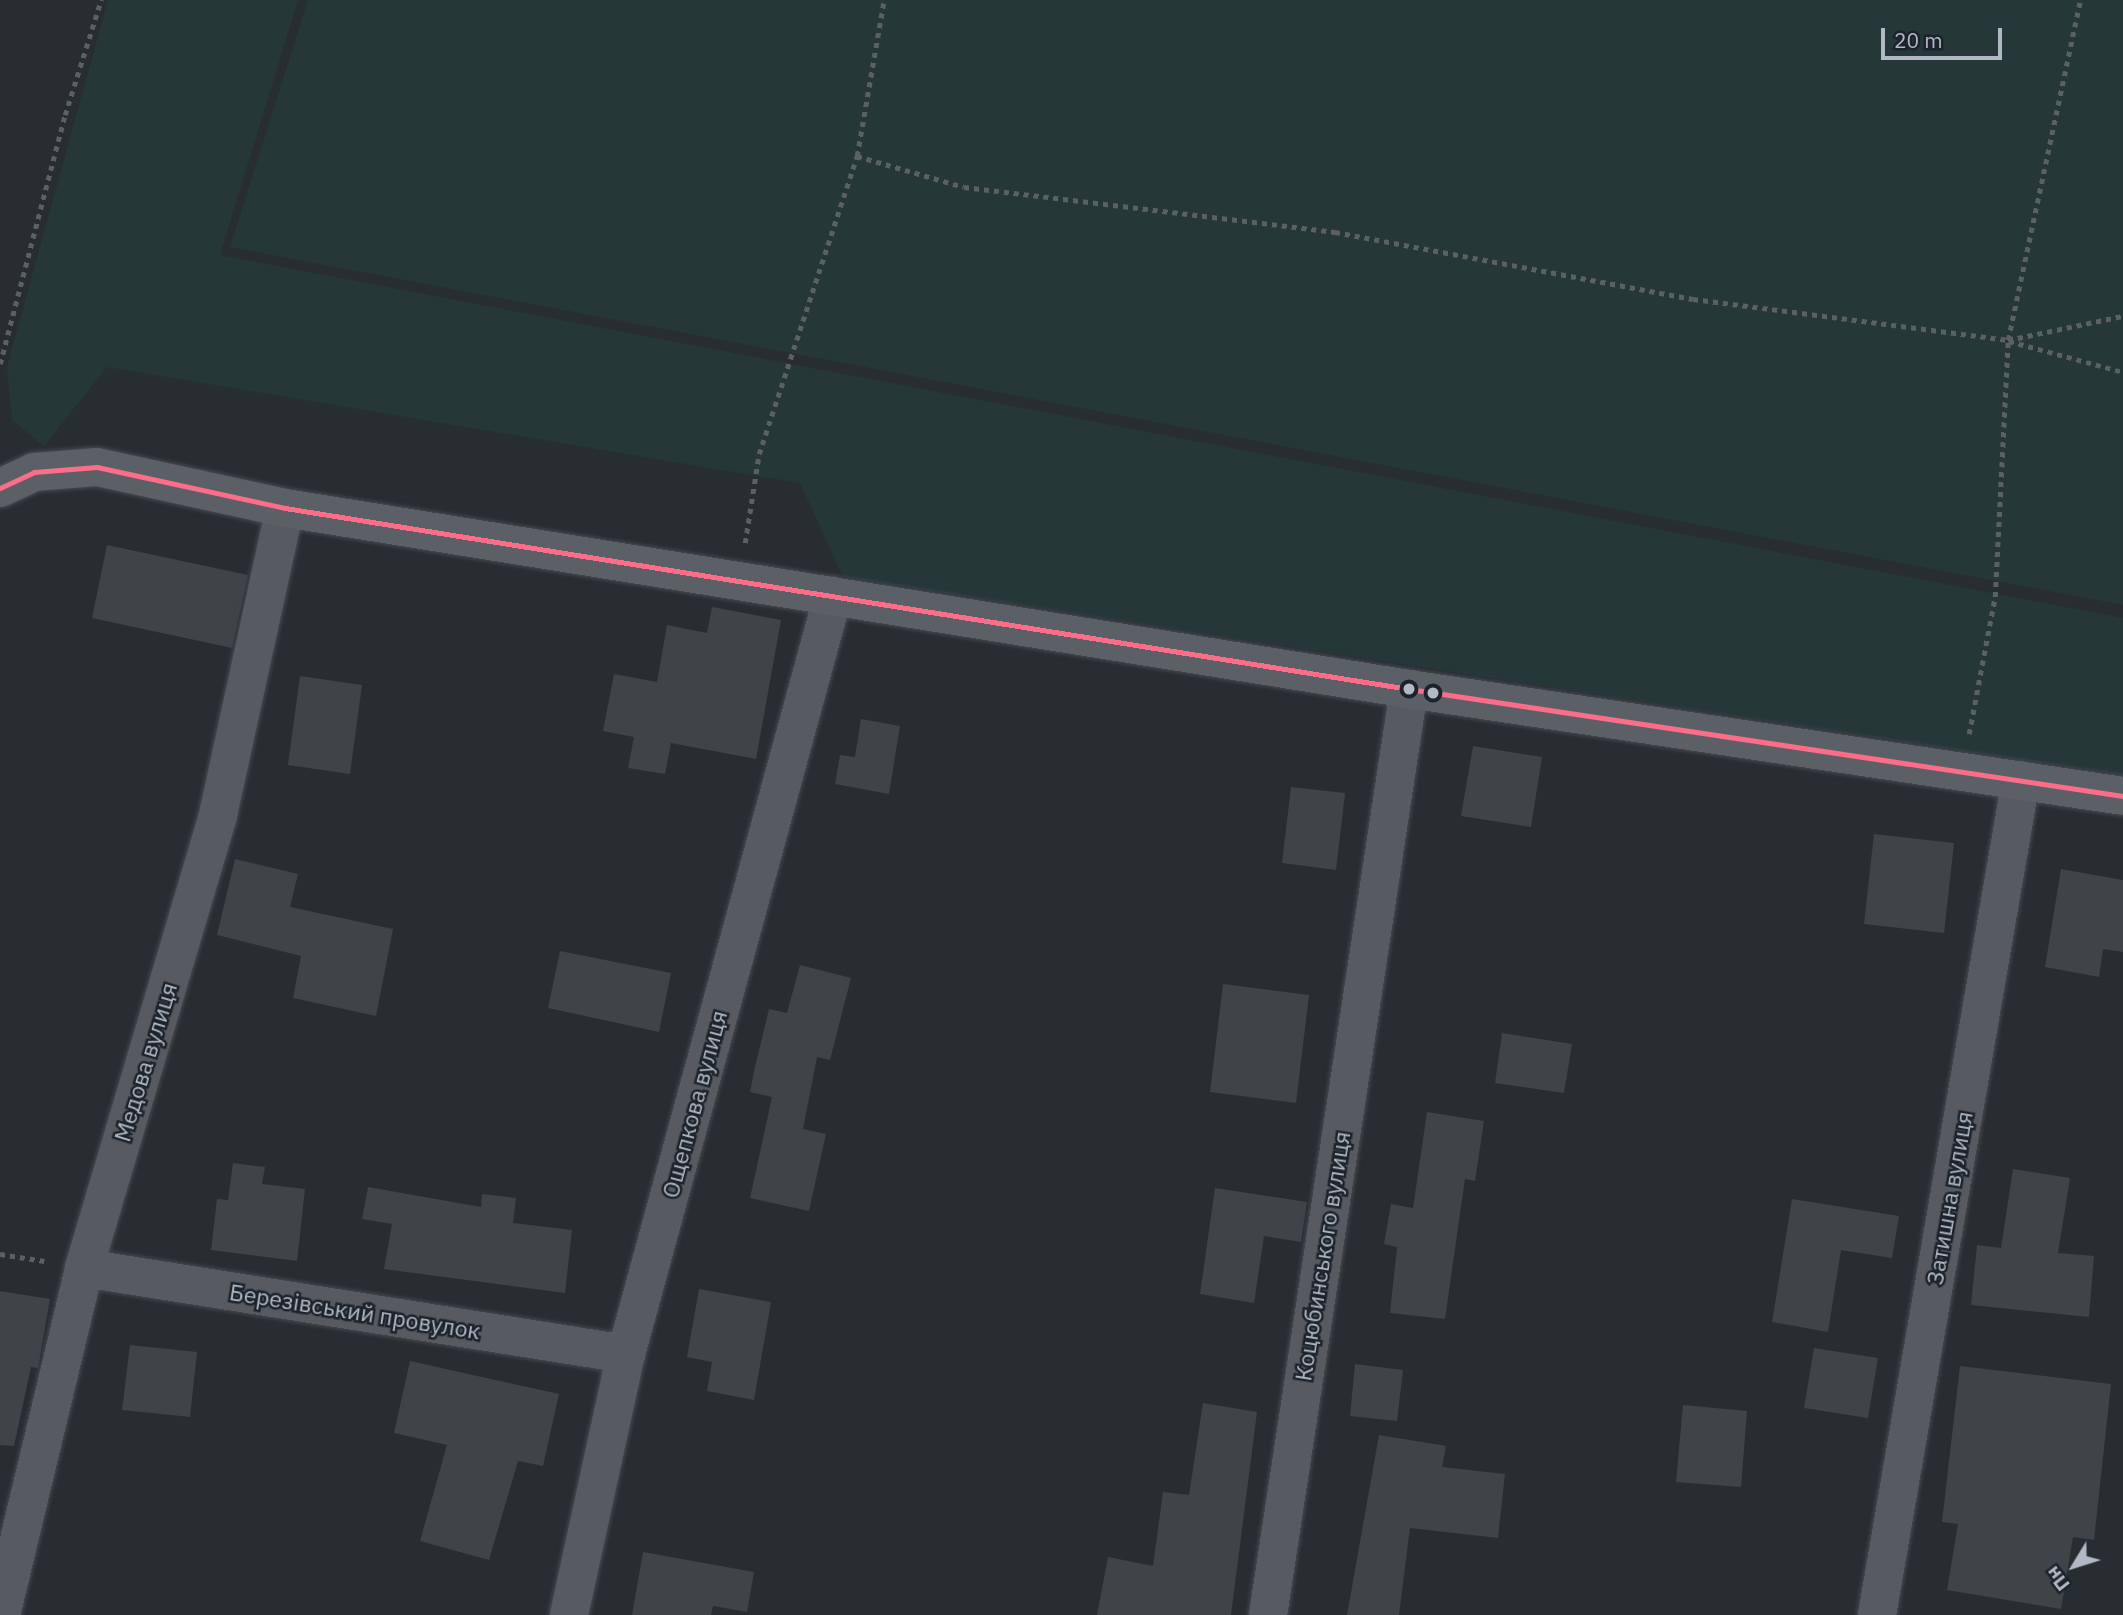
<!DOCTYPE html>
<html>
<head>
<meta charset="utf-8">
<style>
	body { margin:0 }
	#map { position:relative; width:2123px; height:1615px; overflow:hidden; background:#282d32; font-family:"IBM Plex Sans",sans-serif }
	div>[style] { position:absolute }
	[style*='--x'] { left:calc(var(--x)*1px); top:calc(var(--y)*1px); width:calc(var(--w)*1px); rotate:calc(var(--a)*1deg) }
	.green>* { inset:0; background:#263738 }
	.building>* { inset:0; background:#3f4449 }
	.path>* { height:4.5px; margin-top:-2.25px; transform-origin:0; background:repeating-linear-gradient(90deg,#5b6064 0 5px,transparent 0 10px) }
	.roads { filter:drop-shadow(0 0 2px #464a4e) drop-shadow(0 0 2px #464a4e) }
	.street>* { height:38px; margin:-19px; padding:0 19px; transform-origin:19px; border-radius:19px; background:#575a60 }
	.secondary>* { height:38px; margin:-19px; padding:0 19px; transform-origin:19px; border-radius:19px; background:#5b5f66 }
	.bus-1>* { height:5px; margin:-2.5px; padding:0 2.5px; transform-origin:2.5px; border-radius:2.5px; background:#fb6d88 }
	.dots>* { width:19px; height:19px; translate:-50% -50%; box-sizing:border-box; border:4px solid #1c232c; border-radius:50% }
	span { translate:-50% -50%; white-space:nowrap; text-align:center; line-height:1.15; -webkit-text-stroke:5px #1c232c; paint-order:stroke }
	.street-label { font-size:23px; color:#b1b9c4 }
	.north { position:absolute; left:2039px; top:1531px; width:70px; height:70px; -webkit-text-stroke:5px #1c232c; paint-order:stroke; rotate:232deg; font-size:19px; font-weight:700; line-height:28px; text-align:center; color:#b1b9c4 }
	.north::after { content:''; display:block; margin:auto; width:24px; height:32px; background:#b1b9c4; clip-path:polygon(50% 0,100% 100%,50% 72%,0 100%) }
	.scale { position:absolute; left:1881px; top:28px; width:121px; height:32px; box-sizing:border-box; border:4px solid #b1b9c4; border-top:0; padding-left:9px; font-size:21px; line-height:24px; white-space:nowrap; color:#b1b9c4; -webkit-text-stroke:5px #1c232c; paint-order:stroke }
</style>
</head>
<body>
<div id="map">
	<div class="green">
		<i style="clip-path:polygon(108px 0,298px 0,220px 255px,2123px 618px,2123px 776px,843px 577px,800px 483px,107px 367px,44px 446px,12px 420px,7px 367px)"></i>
		<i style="clip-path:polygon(308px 0,2123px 0,2123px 605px,230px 247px)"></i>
	</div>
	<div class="building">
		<i style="clip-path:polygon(107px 545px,248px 575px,232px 648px,92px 618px)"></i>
		<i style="clip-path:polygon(712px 607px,781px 620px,756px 759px,671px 743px,665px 774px,628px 768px,634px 737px,603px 731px,614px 674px,657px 682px,667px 625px,707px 633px)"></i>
		<i style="clip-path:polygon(300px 676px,362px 685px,350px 774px,288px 765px)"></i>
		<i style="clip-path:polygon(861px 719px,900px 726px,889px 794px,835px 784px,840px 755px,855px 757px)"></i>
		<i style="clip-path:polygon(1473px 746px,1542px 757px,1531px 827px,1461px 816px)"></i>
		<i style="clip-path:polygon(1291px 787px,1345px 793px,1336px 870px,1282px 863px)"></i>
		<i style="clip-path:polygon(1874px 834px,1954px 843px,1944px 933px,1864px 924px)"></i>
		<i style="clip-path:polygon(235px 859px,298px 874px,290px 907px,393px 929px,376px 1016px,293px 998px,301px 956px,217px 935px)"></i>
		<i style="clip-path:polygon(2061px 869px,2123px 880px,2123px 952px,2103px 949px,2099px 977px,2045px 967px)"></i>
		<i style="clip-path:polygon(560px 951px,671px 973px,659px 1032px,548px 1008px)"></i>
		<i style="clip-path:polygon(800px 965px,851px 978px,830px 1060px,817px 1057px,803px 1129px,826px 1134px,809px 1211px,750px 1198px,772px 1097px,750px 1092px,754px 1071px,769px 1009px,787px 1013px)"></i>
		<i style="clip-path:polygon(1223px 984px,1309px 995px,1296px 1103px,1210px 1092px)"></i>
		<i style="clip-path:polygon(1502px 1033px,1572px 1044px,1564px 1093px,1495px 1083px)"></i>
		<i style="clip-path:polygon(1427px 1112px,1484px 1121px,1475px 1181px,1465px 1179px,1445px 1319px,1390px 1313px,1397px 1247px,1384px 1244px,1391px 1204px,1413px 1208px)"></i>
		<i style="clip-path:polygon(233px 1163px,265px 1167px,262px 1184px,305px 1189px,297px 1261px,211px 1250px,217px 1199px,228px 1200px)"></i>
		<i style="clip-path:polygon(2013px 1169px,2070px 1178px,2058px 1253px,2094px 1256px,2089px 1317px,1971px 1305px,1977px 1245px,2001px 1248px)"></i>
		<i style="clip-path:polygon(368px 1187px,481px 1207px,482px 1194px,516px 1198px,513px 1223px,572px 1230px,565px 1293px,384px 1269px,392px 1224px,362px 1219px)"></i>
		<i style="clip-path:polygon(1215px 1188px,1307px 1202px,1301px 1242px,1264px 1236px,1254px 1303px,1200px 1294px)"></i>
		<i style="clip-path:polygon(1792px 1199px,1899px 1216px,1892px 1258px,1841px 1250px,1828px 1332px,1772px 1322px)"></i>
		<i style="clip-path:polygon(699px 1289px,771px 1302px,754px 1400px,707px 1391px,712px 1362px,687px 1357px)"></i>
		<i style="clip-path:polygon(0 1291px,50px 1299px,38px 1368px,31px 1367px,14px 1446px,0 1445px)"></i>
		<i style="clip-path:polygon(130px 1345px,197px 1352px,190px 1417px,122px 1410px)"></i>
		<i style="clip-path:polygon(1814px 1348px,1878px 1358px,1868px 1418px,1804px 1408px)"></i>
		<i style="clip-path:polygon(410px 1361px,559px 1394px,543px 1466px,518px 1461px,489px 1560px,420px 1541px,447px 1445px,394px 1433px)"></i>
		<i style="clip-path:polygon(1355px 1364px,1403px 1370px,1397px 1421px,1350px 1416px)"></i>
		<i style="clip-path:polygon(1960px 1366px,2111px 1384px,2094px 1540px,2073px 1537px,2061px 1609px,1947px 1590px,1958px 1524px,1942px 1522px)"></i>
		<i style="clip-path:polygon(1203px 1403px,1257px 1412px,1231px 1615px,1097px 1615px,1108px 1557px,1153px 1566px,1163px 1492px,1189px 1495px)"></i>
		<i style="clip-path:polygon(1683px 1405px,1747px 1411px,1741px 1487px,1676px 1482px)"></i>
		<i style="clip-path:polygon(1379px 1435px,1446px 1446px,1442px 1467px,1505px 1474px,1498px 1538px,1410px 1528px,1399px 1615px,1347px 1615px)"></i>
		<i style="clip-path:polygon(643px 1552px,754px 1572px,747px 1612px,713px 1606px,711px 1615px,632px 1615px)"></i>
	</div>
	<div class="path">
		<i style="--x:857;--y:156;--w:111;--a:16.2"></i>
		<i style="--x:964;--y:187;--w:374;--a:6.9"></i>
		<i style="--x:1335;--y:232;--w:364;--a:10.6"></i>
		<i style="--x:1693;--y:299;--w:318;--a:7.4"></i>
		<i style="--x:2008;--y:340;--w:117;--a:-11.8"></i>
		<i style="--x:2009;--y:341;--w:118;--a:15.2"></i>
		<i style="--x:0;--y:364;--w:257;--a:-75.4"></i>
		<i style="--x:65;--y:115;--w:121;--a:-72.6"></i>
		<i style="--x:745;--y:543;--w:90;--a:-81.1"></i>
		<i style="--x:759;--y:454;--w:314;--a:-71.8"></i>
		<i style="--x:857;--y:156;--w:158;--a:-80.2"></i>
		<i style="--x:1969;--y:734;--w:139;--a:-79.3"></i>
		<i style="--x:1995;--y:597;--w:257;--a:-87.1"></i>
		<i style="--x:2008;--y:340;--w:348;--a:-78"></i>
		<i style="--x:0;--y:1254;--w:45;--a:9"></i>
	</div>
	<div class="roads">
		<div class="street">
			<i style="--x:84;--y:1268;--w:549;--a:9.02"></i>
			<i style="--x:1;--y:1615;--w:357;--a:-76.5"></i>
			<i style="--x:84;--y:1268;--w:472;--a:-73.5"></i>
			<i style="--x:218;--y:815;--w:314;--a:-77.7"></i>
			<i style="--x:569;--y:1615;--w:267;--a:-77.7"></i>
			<i style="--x:626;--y:1354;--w:786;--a:-74.73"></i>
			<i style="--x:1268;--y:1615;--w:937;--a:-81.34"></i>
			<i style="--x:1877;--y:1615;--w:847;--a:-80.22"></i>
		</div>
		<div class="secondary">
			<i style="--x:0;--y:488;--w:38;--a:-25"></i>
			<i style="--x:34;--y:472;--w:63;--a:-4.5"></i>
			<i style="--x:97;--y:467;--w:192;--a:12.3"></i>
			<i style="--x:285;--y:508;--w:1138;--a:9.15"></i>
			<i style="--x:1409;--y:689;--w:722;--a:8.52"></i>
		</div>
	</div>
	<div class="bus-1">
		<i style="--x:0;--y:488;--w:38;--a:-25"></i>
		<i style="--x:34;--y:472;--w:63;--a:-4.5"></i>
		<i style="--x:97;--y:467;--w:192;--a:12.3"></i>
		<i style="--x:285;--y:508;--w:1138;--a:9.15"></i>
		<i style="--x:1409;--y:689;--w:722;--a:8.52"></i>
	</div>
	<div class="dots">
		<i style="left:1409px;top:689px;background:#b1b9c4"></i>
		<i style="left:1433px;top:693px;background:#b1b9c4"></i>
	</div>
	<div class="street-label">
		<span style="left:145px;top:1062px;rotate:-73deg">Медова вулиця</span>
		<span style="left:694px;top:1104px;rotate:-75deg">Ощепкова вулиця</span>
		<span style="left:1949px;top:1198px;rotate:-80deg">Затишна вулиця</span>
		<span style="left:1322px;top:1256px;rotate:-81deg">Коцюбинського вулиця</span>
		<span style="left:355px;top:1311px;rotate:9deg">Березівський провулок</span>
	</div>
	<div class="north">Пн</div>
	<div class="scale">20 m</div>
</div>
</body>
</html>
